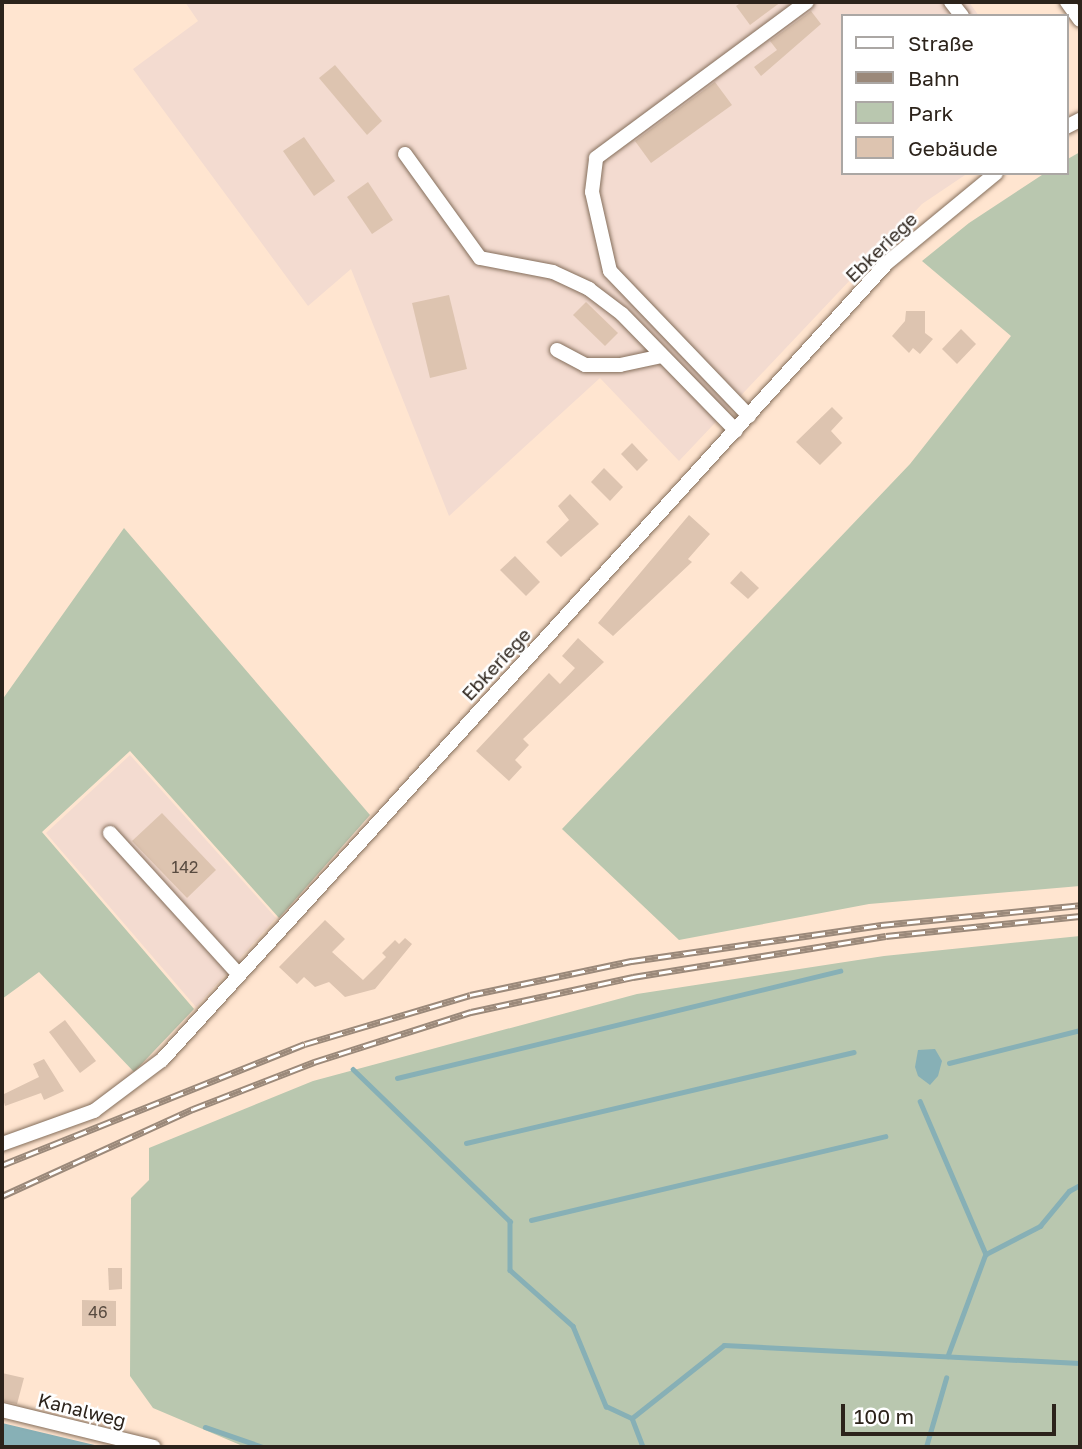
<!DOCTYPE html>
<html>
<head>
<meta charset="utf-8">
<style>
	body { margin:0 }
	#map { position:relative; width:1082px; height:1449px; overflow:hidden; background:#ffe5d0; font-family:"Golos Text",sans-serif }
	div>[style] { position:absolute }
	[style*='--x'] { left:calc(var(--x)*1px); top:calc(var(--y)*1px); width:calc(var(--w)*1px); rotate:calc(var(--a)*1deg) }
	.commercial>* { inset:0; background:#f3dbd0 }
	.green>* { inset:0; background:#b9c7af }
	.water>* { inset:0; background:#87b0b6 }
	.stream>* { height:4.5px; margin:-2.25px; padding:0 2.25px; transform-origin:2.25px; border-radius:2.25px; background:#87b0b6 }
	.building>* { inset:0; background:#ddc4b0 }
	.roads { filter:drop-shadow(0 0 2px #846e5b) drop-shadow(0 0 2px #846e5b) }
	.minor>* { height:14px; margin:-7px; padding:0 7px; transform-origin:7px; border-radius:7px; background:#fff }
	.rail>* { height:7px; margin-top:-3.5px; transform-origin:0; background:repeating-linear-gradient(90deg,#fff 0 13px,#9b897a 0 26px); box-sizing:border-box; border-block:2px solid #9b897a }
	span { translate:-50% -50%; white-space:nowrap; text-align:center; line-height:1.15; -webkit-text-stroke:5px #fff; paint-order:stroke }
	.number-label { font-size:16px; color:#584b40 }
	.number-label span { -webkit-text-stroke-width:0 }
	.street-label { font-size:19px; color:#2c231b }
	.frame { position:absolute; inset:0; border:4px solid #2c231b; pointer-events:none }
	.legend { position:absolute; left:841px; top:14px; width:228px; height:161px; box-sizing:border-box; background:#fff; border:2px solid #aba7a4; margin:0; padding:9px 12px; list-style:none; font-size:21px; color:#2c231b }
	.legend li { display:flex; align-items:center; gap:14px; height:35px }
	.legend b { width:35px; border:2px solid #aba7a4 }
	.scale { position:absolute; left:841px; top:1404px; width:215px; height:32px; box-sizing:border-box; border:4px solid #2c231b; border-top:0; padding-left:9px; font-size:21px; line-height:24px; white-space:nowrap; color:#2c231b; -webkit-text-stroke:5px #fff; paint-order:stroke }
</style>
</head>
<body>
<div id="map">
	<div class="commercial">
		<i style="clip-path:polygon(185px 2px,969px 2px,979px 16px,842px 16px,842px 173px,968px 173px,922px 204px,679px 461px,600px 378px,449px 516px,351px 269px,308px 306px,133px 69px,198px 21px)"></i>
		<i style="clip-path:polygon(130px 755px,276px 918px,196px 1007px,46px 833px)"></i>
	</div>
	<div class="green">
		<i style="clip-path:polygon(1080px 152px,1080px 886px,869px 904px,679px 940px,562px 829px,910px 464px,1011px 336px,922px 261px,969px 223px,1045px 173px,1066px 173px,1066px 160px)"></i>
		<i style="clip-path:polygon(124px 528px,370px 815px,279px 918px,130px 751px,42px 832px,194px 1009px,134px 1072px,39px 972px,2px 999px,2px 700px)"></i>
		<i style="clip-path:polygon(1080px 936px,1080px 1447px,245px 1447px,153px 1408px,130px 1376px,131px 1198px,149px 1180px,149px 1148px,313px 1081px,637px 994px,884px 956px)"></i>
	</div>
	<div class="water">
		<i style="clip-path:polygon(935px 1049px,942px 1061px,938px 1076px,930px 1085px,918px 1076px,915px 1067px,918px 1050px)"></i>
		<i style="clip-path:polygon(2px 1423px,103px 1447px,106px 1447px,2px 1447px)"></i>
	</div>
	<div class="stream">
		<i style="--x:949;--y:1063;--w:135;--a:-14.1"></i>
		<i style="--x:353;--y:1069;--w:219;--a:44.1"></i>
		<i style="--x:510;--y:1221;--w:49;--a:90"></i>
		<i style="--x:510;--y:1270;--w:84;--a:41.6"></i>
		<i style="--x:573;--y:1326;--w:87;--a:67.6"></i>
		<i style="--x:606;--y:1406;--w:29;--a:25"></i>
		<i style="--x:632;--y:1418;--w:31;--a:69"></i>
		<i style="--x:397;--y:1078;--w:456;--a:-13.6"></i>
		<i style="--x:920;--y:1101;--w:167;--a:66.7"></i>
		<i style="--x:986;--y:1254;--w:109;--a:110.4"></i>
		<i style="--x:466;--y:1143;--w:398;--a:-13.2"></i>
		<i style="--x:531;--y:1220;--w:364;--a:-13.3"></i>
		<i style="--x:986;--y:1254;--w:61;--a:-27.4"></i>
		<i style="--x:1040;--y:1226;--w:45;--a:-50.4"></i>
		<i style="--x:1069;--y:1191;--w:13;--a:-29"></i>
		<i style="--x:632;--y:1418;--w:117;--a:-38.4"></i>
		<i style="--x:724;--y:1345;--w:356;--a:2.9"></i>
		<i style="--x:205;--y:1427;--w:61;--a:19"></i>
		<i style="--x:926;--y:1447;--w:72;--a:-73.8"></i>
	</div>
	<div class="building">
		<i style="clip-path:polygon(742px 2px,781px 2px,750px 25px,736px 6px)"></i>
		<i style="clip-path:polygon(811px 11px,821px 24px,761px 76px,754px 67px,777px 50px,770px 41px)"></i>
		<i style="clip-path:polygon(335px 65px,382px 121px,367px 135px,319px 78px)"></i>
		<i style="clip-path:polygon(715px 82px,732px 105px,651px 163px,635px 141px)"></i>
		<i style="clip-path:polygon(304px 137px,335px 181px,314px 196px,283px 151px)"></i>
		<i style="clip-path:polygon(368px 182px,393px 220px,372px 234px,347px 197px)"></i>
		<i style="clip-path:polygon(449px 295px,467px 369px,430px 378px,412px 303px)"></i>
		<i style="clip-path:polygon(586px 302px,618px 333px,605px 346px,573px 315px)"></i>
		<i style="clip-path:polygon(906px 311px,925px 311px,925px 333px,933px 339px,920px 354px,913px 348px,909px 353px,892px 336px,905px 321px)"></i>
		<i style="clip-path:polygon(961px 329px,976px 344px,957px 364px,942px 349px)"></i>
		<i style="clip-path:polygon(832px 407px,843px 418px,831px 431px,842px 443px,820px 465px,796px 442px)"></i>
		<i style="clip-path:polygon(632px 443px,648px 460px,637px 471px,621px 454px)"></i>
		<i style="clip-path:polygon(604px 468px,623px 487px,610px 501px,591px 482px)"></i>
		<i style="clip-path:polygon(570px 494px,599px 524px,561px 557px,546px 542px,569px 520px,558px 506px)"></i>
		<i style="clip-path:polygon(689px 515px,710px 534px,688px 559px,692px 562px,613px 636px,598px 623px)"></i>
		<i style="clip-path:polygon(515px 556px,540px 582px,526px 596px,500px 570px)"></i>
		<i style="clip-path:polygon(741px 571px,759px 588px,748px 599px,730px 583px)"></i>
		<i style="clip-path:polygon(578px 638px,604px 662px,523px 739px,529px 745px,515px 760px,522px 767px,509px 781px,476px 751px,549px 673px,560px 684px,575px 668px,562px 656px)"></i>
		<i style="clip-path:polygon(162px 813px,216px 870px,187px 898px,132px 841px)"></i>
		<i style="clip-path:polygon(325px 920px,345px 939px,332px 952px,363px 980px,386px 957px,382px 953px,395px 940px,399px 944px,405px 938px,412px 944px,375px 989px,345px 997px,329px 982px,315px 987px,304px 977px,297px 984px,279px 967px)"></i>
		<i style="clip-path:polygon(65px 1020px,96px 1061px,80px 1073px,49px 1032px)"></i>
		<i style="clip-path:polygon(44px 1059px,64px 1091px,44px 1100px,41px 1093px,5px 1106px,2px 1095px,39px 1077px,33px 1064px)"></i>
		<i style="clip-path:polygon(108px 1268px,122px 1268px,122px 1289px,109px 1290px)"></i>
		<i style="clip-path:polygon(82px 1300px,116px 1301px,116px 1326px,82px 1326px)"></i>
		<i style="clip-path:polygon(2px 1373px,24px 1378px,17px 1404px,2px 1401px)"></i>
	</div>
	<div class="roads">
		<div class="minor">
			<i style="--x:951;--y:2;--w:18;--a:52"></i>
			<i style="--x:1067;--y:2;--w:22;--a:54"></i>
			<i style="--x:1066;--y:127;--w:16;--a:-27"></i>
			<i style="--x:405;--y:154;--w:128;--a:54.2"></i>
			<i style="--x:480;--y:258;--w:74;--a:10.9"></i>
			<i style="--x:553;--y:272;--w:40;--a:25"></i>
			<i style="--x:589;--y:289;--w:41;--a:37.1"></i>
			<i style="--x:622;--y:314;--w:163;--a:45.7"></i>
			<i style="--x:557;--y:350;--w:32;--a:28"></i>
			<i style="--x:585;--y:365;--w:35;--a:0"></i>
			<i style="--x:620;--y:365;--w:43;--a:-12.1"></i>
			<i style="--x:749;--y:416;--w:201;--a:-133.8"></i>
			<i style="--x:610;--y:271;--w:81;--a:-102.8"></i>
			<i style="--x:592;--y:192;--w:34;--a:-83"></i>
			<i style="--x:596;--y:158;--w:262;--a:-36.5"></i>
			<i style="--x:110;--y:833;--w:192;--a:47.7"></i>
			<i style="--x:2;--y:1144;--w:98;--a:-19.7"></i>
			<i style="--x:94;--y:1111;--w:85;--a:-36.9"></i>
			<i style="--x:162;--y:1060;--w:1077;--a:-47.71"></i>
			<i style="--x:887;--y:263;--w:141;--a:-39.5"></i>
			<i style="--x:2;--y:1410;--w:156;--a:13.7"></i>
		</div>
	</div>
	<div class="rail">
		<i style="--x:2;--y:1165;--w:326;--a:-21.8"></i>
		<i style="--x:305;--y:1044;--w:172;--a:-16.5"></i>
		<i style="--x:470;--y:995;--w:166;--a:-11.9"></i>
		<i style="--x:632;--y:961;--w:252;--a:-8.2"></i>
		<i style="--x:881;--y:925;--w:200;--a:-5.7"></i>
		<i style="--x:2;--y:1196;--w:210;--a:-24.5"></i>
		<i style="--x:193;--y:1109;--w:130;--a:-21.2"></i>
		<i style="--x:314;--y:1062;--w:165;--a:-17.7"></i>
		<i style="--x:471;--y:1012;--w:166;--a:-12.2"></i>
		<i style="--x:633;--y:977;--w:256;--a:-9.2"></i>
		<i style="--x:886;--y:936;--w:195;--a:-5.9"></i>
	</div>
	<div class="number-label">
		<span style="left:185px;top:867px">142</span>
		<span style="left:98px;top:1312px">46</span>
	</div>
	<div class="street-label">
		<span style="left:881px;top:247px;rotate:-44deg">Ebkeriege</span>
		<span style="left:496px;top:664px;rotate:-47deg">Ebkeriege</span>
		<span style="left:82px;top:1410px;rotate:14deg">Kanalweg</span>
	</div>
	<div class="frame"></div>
	<ul class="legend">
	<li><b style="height:9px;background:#fff"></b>Straße</li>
	<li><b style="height:9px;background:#9b897a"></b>Bahn</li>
	<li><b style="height:19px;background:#b9c7af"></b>Park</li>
	<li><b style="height:19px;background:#ddc4b0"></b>Gebäude</li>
	</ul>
	<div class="scale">100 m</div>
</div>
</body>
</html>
